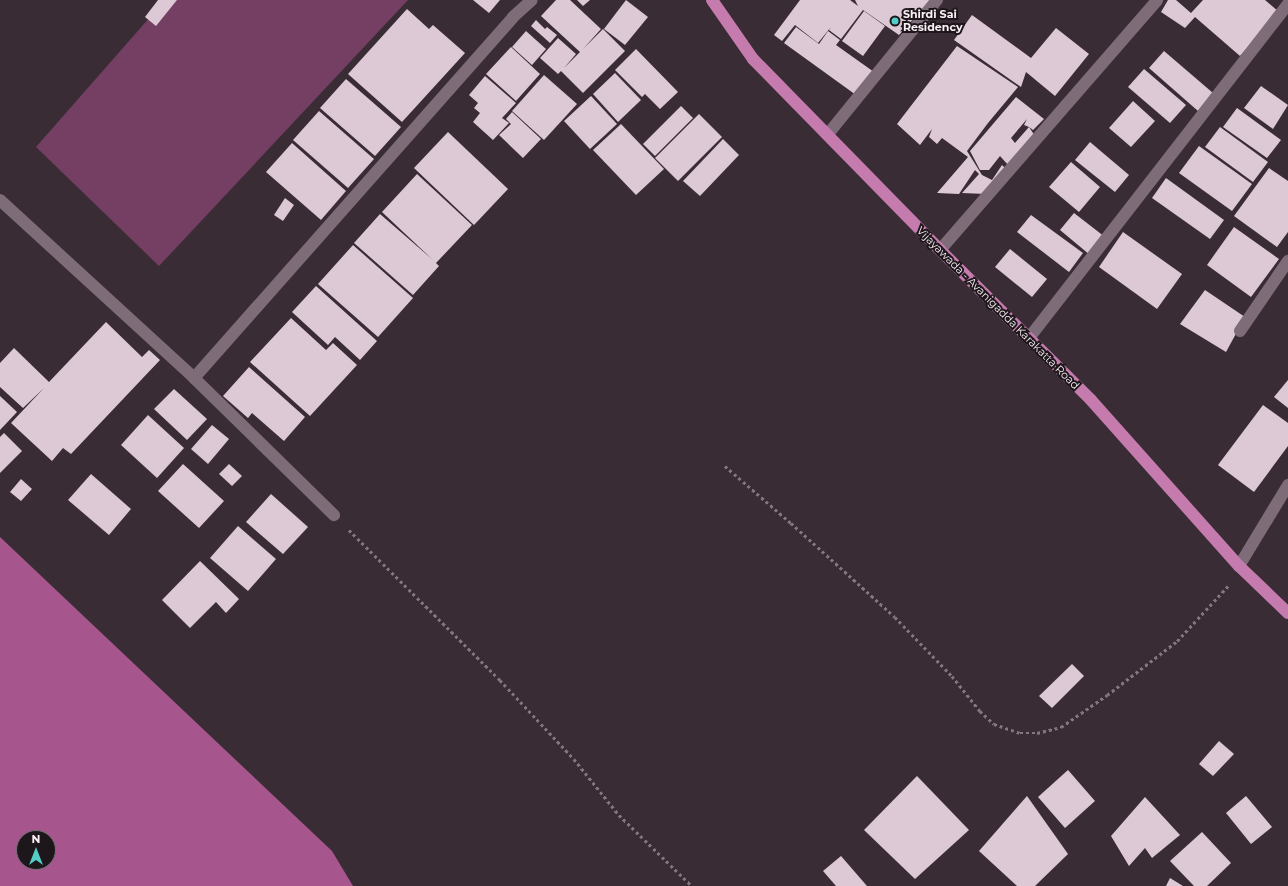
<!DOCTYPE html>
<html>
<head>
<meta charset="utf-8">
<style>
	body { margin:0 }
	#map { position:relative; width:1288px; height:886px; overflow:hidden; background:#3a2c35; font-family:Montserrat,sans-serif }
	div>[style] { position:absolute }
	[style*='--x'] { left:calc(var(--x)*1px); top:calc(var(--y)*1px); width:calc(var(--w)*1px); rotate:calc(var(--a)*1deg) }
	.green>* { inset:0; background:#743f63 }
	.water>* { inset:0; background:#a6558d }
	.building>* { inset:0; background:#dcc9d5 }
	.path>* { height:2.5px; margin-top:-1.25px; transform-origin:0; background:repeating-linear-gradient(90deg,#83777f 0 3px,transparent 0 6px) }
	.minor>* { height:12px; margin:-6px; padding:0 6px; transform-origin:6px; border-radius:6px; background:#7e6d78 }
	.major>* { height:12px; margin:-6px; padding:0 6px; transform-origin:6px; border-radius:6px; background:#c57bae }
	.dots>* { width:11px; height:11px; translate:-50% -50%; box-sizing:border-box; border:2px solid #1d161b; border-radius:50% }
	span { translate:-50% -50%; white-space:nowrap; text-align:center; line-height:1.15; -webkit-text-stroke:4px #1d161b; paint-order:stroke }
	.poi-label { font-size:11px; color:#faf0f6; font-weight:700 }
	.left { translate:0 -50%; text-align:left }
	.street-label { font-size:11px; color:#faf0f6 }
	.north { position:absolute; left:16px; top:830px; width:40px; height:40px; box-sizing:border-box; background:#1d161b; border:1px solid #756d73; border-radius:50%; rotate:0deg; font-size:11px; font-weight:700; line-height:16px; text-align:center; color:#faf0f6 }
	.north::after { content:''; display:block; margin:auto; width:14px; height:18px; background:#54cdc7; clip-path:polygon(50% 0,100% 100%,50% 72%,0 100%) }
</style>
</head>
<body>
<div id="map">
	<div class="green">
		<i style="clip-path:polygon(165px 0,408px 0,159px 266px,36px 147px)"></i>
	</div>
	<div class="water">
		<i style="clip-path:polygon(evenodd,0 537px,332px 851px,353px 886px,0 886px,0 537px,24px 838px,48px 838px,48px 862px,24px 862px,24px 838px)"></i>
	</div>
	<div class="building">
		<i style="clip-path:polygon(158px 0,177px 0,156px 26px,145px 17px)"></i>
		<i style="clip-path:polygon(473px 0,500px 0,489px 13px)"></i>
		<i style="clip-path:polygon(556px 0,570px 0,601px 29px,583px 49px,603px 29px,625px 51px,583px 93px,561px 71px,558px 74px,540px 58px,558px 38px,576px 54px,564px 68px,580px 52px,541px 16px)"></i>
		<i style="clip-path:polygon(577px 0,590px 0,583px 6px)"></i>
		<i style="clip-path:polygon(626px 0,648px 17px,625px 45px,604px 29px)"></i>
		<i style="clip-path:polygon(800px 0,850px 0,858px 6px,855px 0,930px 0,899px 35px,863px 10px,841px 39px,829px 30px,831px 27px,818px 43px,795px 25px,782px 41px,774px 35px)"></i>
		<i style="clip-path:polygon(1168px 0,1176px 0,1191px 13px,1203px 0,1265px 0,1279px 12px,1240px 56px,1195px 17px,1185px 28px,1161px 12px)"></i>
		<i style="clip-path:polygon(407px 9px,429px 29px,433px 25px,465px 53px,402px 122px,348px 74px)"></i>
		<i style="clip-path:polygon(864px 11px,885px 26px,863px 56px,842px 41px)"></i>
		<i style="clip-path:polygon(972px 15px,1031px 58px,1056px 28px,1089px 54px,1055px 96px,1026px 72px,1021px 87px,954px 40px)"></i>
		<i style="clip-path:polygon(536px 20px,545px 29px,547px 27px,557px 35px,550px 43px,531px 26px)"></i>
		<i style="clip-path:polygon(796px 27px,819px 44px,828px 31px,840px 40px,836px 45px,874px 72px,856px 95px,784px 43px)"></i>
		<i style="clip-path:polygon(526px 31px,546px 49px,532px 65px,512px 47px)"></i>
		<i style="clip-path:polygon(957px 46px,1018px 87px,988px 123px,967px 151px,982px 175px,992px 180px,1002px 165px,1007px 170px,986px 194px,962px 193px,979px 174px,975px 170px,959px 194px,937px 193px,968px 157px,942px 138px,937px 144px,929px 137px,932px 129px,920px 145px,897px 124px)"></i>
		<i style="clip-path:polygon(511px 47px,540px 74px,516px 101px,486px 74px)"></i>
		<i style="clip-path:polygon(636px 49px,678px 92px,660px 109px,645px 94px,642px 97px,615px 70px)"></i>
		<i style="clip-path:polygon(1164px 51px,1213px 93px,1198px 111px,1149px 68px)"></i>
		<i style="clip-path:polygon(1144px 69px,1186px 105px,1170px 123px,1128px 87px)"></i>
		<i style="clip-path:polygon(615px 73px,641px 100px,618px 122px,593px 94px)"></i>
		<i style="clip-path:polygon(544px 75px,577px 104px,544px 140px,512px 111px)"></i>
		<i style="clip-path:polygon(485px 76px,516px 103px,502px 118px,509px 123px,493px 140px,473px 122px,480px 113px,474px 108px,478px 103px,469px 95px)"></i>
		<i style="clip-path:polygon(346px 79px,401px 127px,375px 156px,320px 108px)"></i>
		<i style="clip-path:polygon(1261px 86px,1288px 105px,1273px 129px,1244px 108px)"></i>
		<i style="clip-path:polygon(591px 96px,617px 124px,590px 149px,564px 121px)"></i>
		<i style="clip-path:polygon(evenodd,1016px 97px,1044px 119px,1033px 130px,1029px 127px,1035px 136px,1009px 166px,1000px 156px,989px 170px,980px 170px,970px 151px,1016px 97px,1027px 119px,1024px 125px,1029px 127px,1015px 143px,1011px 138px,1027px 119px)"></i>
		<i style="clip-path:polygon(1133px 101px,1155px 121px,1131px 147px,1109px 128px)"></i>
		<i style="clip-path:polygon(681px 106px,693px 118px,655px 156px,643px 144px)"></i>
		<i style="clip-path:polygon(1237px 108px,1281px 140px,1267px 158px,1223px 127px)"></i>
		<i style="clip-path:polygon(319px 111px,374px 159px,348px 188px,293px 140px)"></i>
		<i style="clip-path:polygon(512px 112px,541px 139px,523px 158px,499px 135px,511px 124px,506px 119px)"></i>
		<i style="clip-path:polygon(699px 114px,722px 137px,678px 181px,655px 158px)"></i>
		<i style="clip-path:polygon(621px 124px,664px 169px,636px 195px,593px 150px)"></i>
		<i style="clip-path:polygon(1220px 127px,1268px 162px,1253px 182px,1205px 147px)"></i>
		<i style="clip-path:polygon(448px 132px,508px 189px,474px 225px,414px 168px)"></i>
		<i style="clip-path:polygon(723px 139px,739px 155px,700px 196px,683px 181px)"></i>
		<i style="clip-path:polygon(1090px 142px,1129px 175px,1115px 192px,1075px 160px)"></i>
		<i style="clip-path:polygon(292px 143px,346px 191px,321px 220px,266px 172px)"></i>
		<i style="clip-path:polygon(1199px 146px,1252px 184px,1232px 211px,1179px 173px)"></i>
		<i style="clip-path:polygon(1071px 162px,1100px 187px,1079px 212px,1049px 187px)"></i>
		<i style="clip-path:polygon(1269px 168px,1288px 181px,1288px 232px,1277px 247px,1234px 216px)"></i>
		<i style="clip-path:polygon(417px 174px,472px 225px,436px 263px,439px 266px,413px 295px,354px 243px,380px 214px,433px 260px,382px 212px)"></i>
		<i style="clip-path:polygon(1166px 178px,1224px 220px,1210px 239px,1152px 198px)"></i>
		<i style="clip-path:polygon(285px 198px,294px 205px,283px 221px,274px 215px)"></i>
		<i style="clip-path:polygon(1074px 213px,1105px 237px,1090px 255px,1060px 230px)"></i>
		<i style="clip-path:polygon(1031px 215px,1083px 253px,1069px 272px,1017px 232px)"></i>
		<i style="clip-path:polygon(1234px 227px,1279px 259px,1251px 297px,1207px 265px)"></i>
		<i style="clip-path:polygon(1123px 232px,1182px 274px,1157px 309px,1099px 267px)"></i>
		<i style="clip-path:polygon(353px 245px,413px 298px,378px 337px,318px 284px)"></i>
		<i style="clip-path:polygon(1010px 249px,1047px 279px,1032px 297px,995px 267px)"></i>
		<i style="clip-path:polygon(316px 286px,377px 341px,360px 360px,335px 337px,328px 345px,292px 312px)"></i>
		<i style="clip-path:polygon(1205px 290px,1245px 317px,1226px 352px,1180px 324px)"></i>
		<i style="clip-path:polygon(291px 318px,326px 350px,333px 343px,357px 365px,310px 416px,250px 362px)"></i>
		<i style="clip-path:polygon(106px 322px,142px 357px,149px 350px,160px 360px,71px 454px,63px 448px,52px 461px,11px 423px,44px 388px,23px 408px,0 387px,0 363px,14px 348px,49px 382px)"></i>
		<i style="clip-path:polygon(249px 367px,305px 417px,284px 441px,252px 413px,248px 418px,223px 396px)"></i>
		<i style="clip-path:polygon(1288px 380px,1288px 408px,1274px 397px)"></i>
		<i style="clip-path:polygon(174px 389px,207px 419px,187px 440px,154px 409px)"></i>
		<i style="clip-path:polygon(0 396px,17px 412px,0 430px)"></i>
		<i style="clip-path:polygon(1263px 405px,1288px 423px,1288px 446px,1254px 492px,1218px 465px)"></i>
		<i style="clip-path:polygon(148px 415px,184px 448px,157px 478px,121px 445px)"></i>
		<i style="clip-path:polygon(212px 425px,229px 439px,208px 464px,191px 449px)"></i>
		<i style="clip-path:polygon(4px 433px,22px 451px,0 473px,0 437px)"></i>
		<i style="clip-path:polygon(183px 464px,224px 501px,199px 528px,158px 491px)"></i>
		<i style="clip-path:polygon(229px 464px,242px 476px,232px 486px,219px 474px)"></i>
		<i style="clip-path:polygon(91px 474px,131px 509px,109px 535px,68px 500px)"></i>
		<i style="clip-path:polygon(21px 479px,32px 489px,21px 501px,10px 492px)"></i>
		<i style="clip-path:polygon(271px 494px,308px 527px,283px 554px,246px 522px)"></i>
		<i style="clip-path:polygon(238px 526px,276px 559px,248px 591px,210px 558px)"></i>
		<i style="clip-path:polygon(200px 561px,239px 599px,226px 613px,216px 602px,190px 628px,162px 600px)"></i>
		<i style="clip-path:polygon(1072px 664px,1084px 676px,1052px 708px,1039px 696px)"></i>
		<i style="clip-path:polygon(1219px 741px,1234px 754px,1213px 776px,1199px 764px)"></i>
		<i style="clip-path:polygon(1068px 770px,1095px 801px,1065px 828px,1038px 797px)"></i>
		<i style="clip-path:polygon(917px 776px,969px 830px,915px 879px,864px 830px)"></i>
		<i style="clip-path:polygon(1027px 796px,1068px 854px,1035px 886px,1017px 886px,979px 851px)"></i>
		<i style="clip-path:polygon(1246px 796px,1272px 827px,1251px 844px,1226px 813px)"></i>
		<i style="clip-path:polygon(1145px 797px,1180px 835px,1152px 858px,1145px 848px,1129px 866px,1111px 836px)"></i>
		<i style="clip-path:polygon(1202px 832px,1231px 863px,1207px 886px,1194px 886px,1170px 861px)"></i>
		<i style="clip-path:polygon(841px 856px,867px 886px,836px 886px,823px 871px)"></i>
		<i style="clip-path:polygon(1170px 878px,1183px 886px,1166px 886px)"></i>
	</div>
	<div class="path">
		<i style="--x:725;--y:466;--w:87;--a:40.8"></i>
		<i style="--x:791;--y:523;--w:140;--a:42.1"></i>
		<i style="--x:895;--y:617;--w:82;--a:46"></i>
		<i style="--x:952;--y:676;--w:45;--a:51.3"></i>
		<i style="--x:980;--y:711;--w:19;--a:43"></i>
		<i style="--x:994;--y:724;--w:28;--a:19"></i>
		<i style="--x:1020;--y:733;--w:17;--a:0"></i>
		<i style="--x:1037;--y:733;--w:25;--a:-14"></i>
		<i style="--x:1061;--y:727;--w:56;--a:-34.8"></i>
		<i style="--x:1107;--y:695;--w:88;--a:-37.6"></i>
		<i style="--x:1177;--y:641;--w:75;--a:-47.2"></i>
		<i style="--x:349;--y:530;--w:213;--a:44.8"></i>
		<i style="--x:500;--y:680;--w:108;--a:46.9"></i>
		<i style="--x:574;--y:759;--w:72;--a:51.2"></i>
		<i style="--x:619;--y:815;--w:102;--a:44.2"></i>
	</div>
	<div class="minor">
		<i style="--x:828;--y:134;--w:173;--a:-50.9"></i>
		<i style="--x:0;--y:200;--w:263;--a:42.5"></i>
		<i style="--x:194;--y:378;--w:196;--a:44.4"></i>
		<i style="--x:940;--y:250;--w:331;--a:-49"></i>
		<i style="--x:1240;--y:331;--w:85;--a:-55.6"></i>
		<i style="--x:1029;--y:338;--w:423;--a:-52.2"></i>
		<i style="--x:194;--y:378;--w:482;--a:-48.5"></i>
		<i style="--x:513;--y:17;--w:25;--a:-42"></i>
		<i style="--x:1239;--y:566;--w:95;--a:-58.8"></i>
	</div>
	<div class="major">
		<i style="--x:712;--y:0;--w:72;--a:55.2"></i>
		<i style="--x:753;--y:59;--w:267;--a:45.6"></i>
		<i style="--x:940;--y:250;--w:213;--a:44.8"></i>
		<i style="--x:1091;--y:400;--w:222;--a:48.3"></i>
		<i style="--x:1239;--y:566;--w:68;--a:43.8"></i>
	</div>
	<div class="dots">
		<i style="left:895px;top:21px;background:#54cdc7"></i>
	</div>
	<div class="poi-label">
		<span class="left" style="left:903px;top:21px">Shirdi Sai<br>Residency</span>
	</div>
	<div class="street-label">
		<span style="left:998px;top:308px;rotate:45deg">Vijayawada - Avanigadda Karakatta Road</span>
	</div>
	<div class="north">N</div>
</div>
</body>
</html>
